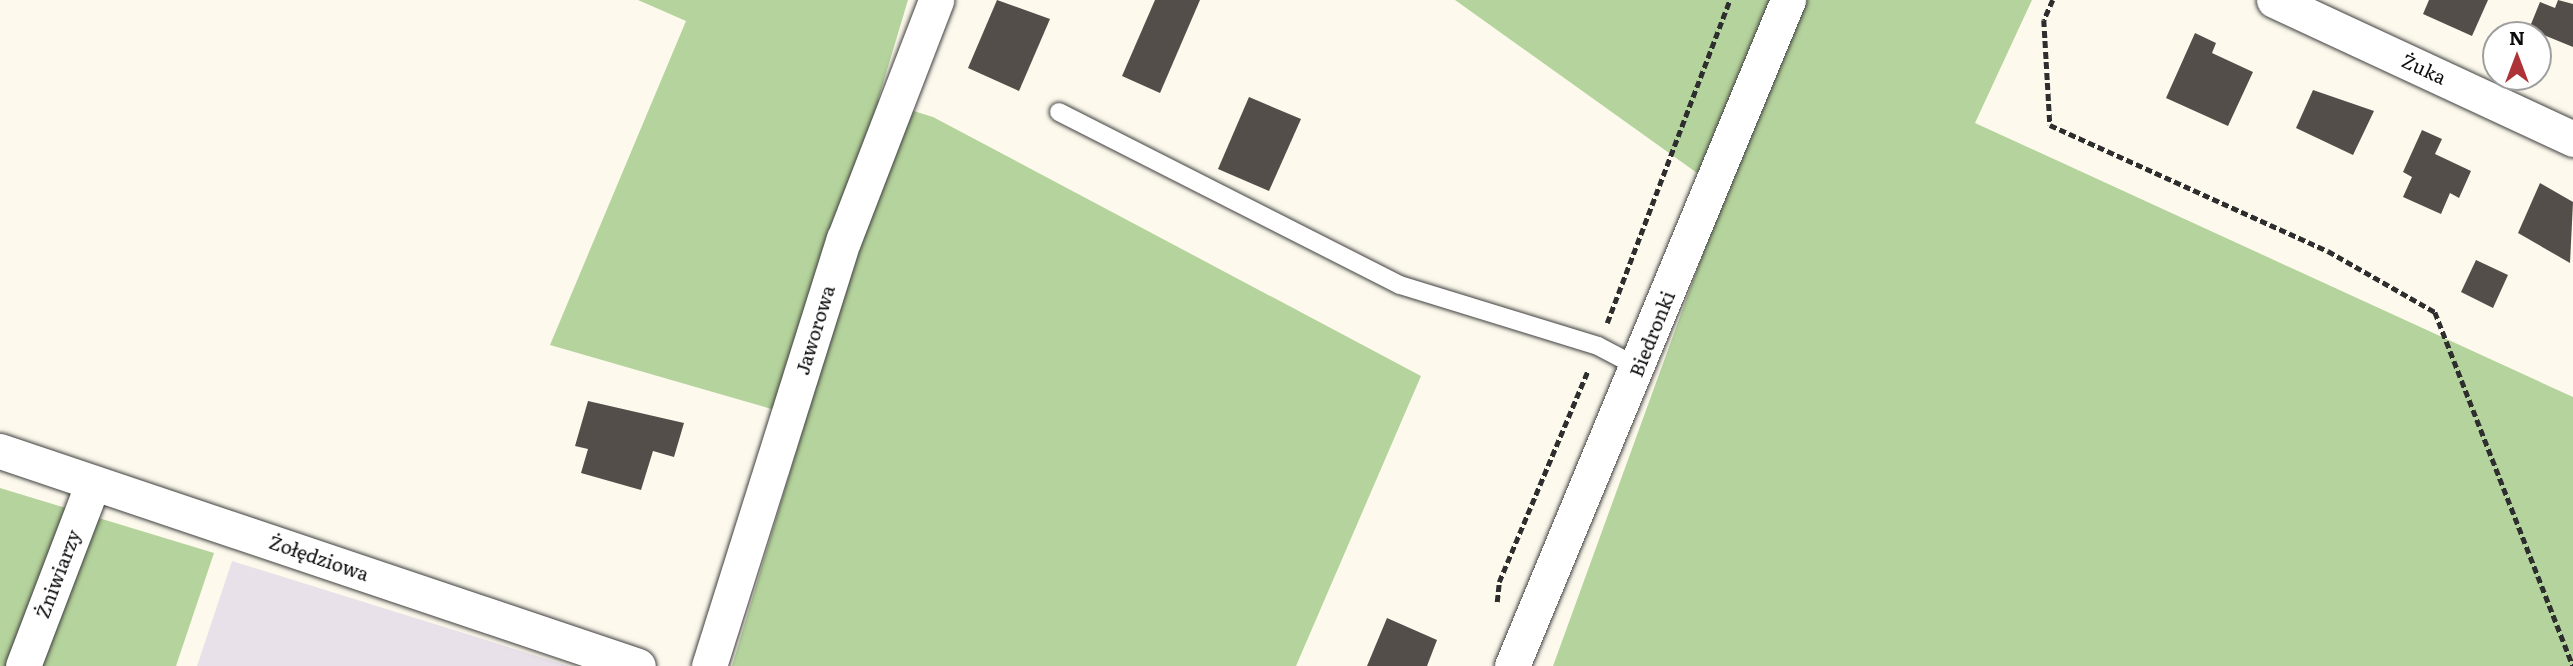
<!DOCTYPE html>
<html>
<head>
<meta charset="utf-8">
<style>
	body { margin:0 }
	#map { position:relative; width:2573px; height:666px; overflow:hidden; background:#fdfaed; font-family:Literata,serif }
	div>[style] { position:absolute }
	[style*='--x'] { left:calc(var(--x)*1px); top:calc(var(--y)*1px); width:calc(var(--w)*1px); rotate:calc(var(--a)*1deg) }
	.industrial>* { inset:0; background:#e9e1ea }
	.forest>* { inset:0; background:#b5d39c }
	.building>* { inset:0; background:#544e4a }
	.path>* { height:4.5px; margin-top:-2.25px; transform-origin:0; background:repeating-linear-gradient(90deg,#2e2e2e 0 7px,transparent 0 10.5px) }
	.roads { filter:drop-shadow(0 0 2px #3f3f3f) drop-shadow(0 0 2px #3f3f3f) }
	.service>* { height:18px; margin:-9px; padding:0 9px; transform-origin:9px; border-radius:9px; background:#fff }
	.minor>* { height:35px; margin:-17.5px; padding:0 17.5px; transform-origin:17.5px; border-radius:17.5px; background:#fff }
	span { translate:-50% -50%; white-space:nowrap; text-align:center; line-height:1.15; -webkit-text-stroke:7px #fff; paint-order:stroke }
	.street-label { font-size:19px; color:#0c0c0c }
	.north { position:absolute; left:2482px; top:21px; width:70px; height:70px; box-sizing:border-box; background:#fff; border:2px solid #9e9e9e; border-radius:50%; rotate:0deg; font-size:19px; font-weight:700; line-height:28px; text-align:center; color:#0c0c0c }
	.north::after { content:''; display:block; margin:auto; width:24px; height:32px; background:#ad3339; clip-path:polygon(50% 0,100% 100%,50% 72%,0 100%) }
</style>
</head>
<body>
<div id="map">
	<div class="industrial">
		<i style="clip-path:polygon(232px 561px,569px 666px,197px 666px)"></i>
	</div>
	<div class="forest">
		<i style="clip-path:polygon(638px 0,908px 0,878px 100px,933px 117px,1421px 376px,1296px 666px,732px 666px,806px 419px,550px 345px,686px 21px)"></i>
		<i style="clip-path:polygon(1455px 0,2032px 0,1975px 123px,2573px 397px,2573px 666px,1553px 666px,1725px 193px)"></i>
		<i style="clip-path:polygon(0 488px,214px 553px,176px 666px,0 666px)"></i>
	</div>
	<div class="building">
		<i style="clip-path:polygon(997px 0,1050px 19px,1019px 91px,968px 68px)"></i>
		<i style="clip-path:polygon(1155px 0,1200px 0,1160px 93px,1122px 76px)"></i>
		<i style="clip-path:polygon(2429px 0,2488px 0,2472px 36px,2423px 14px)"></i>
		<i style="clip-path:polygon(2558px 0,2573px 4px,2573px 47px,2529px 29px,2540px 2px,2555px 8px)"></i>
		<i style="clip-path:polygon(2195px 33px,2216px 43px,2212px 53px,2253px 72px,2228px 126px,2166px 98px)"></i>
		<i style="clip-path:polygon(2313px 90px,2374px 111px,2353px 155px,2296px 128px)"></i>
		<i style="clip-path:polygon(1249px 97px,1301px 119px,1269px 191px,1218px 169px)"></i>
		<i style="clip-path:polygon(2422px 130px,2442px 139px,2435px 154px,2471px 171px,2459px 198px,2450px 193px,2441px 214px,2403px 197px,2412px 177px,2403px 172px)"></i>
		<i style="clip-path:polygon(2540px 183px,2573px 202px,2570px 263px,2518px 233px)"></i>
		<i style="clip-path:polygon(2476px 260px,2508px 275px,2493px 308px,2461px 292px)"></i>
		<i style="clip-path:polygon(588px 401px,684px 423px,674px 457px,653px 451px,641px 490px,581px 473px,588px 449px,575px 446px)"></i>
		<i style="clip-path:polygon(1387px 618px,1437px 640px,1427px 666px,1367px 666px)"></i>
	</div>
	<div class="path">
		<i style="--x:2053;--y:0;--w:22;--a:114"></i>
		<i style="--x:2044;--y:20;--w:105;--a:86.7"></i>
		<i style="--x:2050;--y:125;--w:305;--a:24.4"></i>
		<i style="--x:2328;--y:251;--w:123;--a:29.7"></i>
		<i style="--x:2435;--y:312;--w:380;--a:68.7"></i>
		<i style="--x:1607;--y:323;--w:346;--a:-69.2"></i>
		<i style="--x:1497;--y:602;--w:20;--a:-84"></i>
		<i style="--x:1499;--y:582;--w:230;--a:-67.2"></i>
	</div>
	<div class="roads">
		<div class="service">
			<i style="--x:1059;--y:112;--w:382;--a:26.9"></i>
			<i style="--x:1400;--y:285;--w:207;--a:17.1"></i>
			<i style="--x:1598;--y:346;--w:45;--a:27.7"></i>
		</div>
		<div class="minor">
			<i style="--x:2274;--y:0;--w:330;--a:24.9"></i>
			<i style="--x:0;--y:451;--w:673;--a:18.62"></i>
			<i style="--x:23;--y:666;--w:196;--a:-69.1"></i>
			<i style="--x:709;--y:666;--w:448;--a:-72.5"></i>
			<i style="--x:844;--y:239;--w:256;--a:-68.9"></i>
			<i style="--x:1512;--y:666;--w:721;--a:-67.49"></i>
		</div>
	</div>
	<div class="street-label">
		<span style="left:2424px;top:69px;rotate:25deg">Żuka</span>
		<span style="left:815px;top:330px;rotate:-73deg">Jaworowa</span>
		<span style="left:1652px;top:334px;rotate:-68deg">Biedronki</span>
		<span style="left:319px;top:558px;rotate:19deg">Żołędziowa</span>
		<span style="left:58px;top:574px;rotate:-69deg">Żniwiarzy</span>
	</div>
	<div class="north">N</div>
</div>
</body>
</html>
